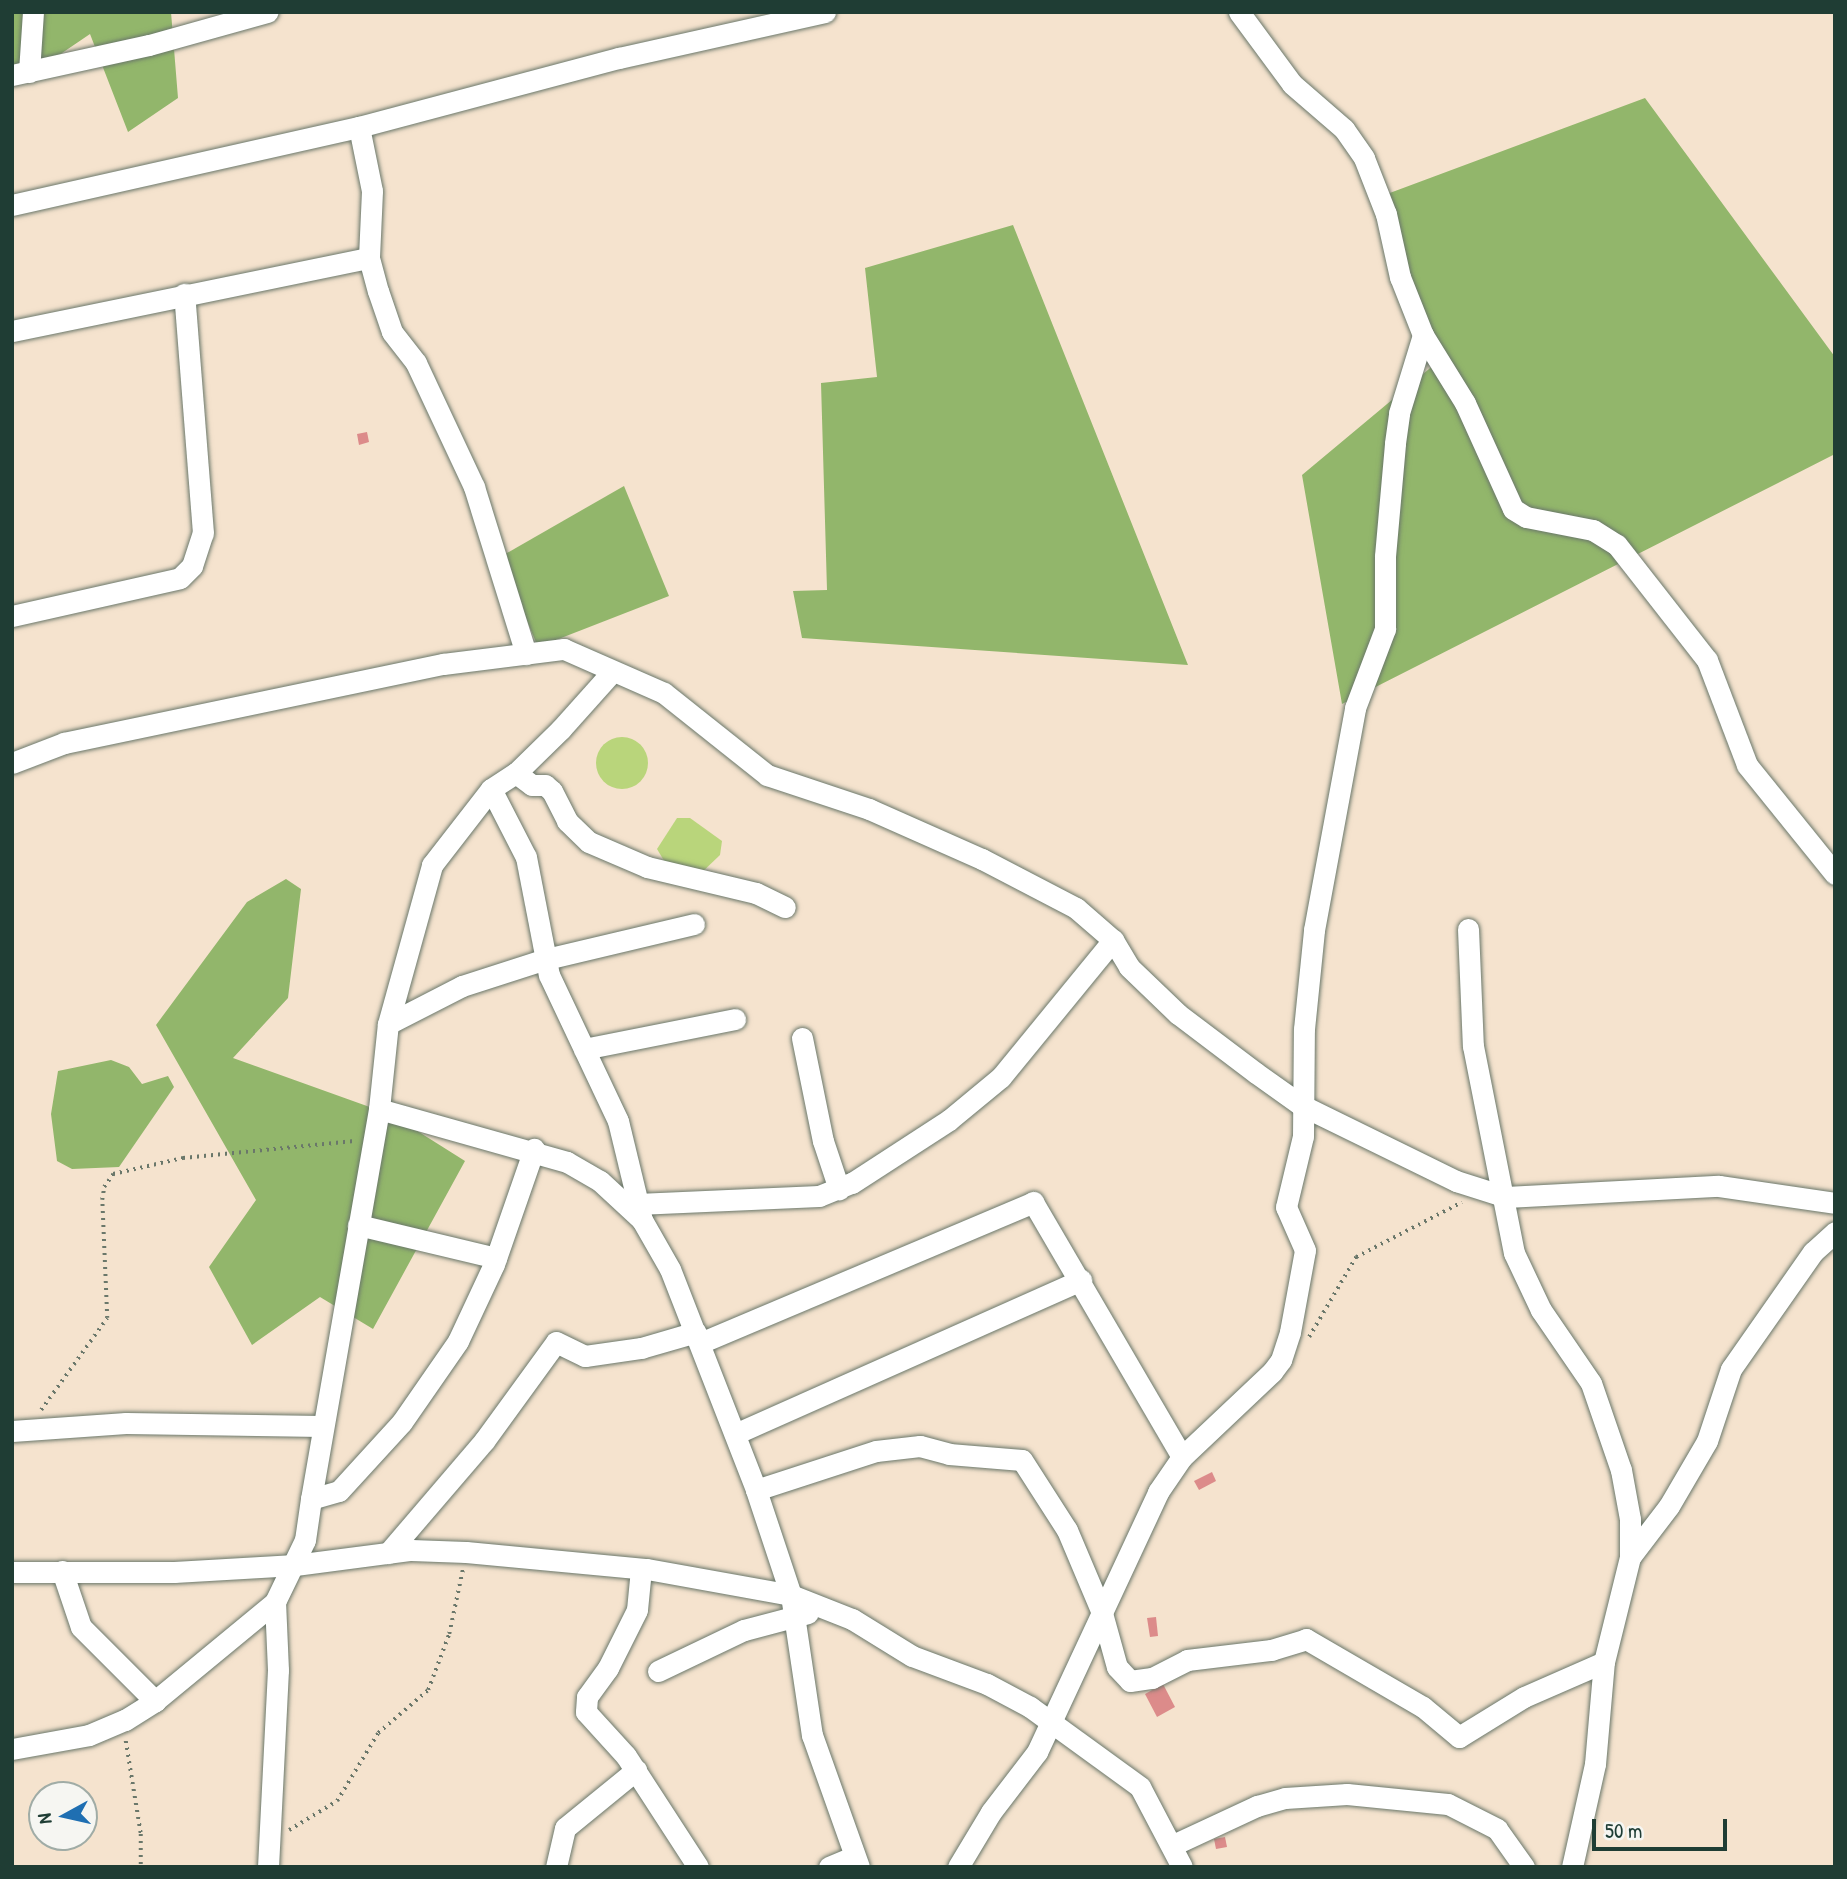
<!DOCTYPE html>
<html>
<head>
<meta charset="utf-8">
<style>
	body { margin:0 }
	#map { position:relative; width:1847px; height:1879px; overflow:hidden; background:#f5e3ce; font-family:"Patrick Hand",sans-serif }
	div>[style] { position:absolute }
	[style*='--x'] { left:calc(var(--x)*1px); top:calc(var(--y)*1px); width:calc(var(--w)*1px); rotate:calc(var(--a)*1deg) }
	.green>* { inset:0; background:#b9d57b }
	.round { border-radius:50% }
	.forest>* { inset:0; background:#92b66b }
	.building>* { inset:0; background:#dc8b8a }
	.path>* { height:3.5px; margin-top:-1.75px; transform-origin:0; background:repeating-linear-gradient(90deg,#6a776a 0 2px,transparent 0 7px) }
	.roads { filter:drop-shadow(0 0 2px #6a776a) drop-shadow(0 0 2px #6a776a) }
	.street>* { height:21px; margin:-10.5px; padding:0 10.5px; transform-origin:10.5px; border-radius:10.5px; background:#fff }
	span { translate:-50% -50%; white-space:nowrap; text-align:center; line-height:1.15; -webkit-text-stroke:5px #f6f6f2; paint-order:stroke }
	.frame { position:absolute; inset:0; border:14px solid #1f3d34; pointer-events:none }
	.north { position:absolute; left:28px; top:1781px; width:70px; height:70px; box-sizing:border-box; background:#f6f6f2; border:2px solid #a0aca6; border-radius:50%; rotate:262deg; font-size:19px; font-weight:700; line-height:28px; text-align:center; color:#1f3d34 }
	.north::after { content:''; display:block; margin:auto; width:24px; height:32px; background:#1f6fb2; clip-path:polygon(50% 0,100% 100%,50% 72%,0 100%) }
	.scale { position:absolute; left:1592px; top:1819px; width:135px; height:32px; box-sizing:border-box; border:4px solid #1f3d34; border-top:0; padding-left:9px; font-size:21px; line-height:24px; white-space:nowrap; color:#1f3d34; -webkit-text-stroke:5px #f6f6f2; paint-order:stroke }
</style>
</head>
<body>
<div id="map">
	<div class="green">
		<i class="round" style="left:596px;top:737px;width:52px;height:52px"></i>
		<i style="clip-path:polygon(677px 818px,690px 818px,722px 841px,720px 855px,697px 877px,669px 869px,657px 849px)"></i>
	</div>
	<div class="forest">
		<i style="clip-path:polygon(12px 12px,171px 12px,178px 98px,128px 132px,90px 34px,12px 87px)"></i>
		<i style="clip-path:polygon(1645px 98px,1835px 357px,1835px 454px,1342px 704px,1302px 475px,1441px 359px,1379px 197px)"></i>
		<i style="clip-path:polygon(1013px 225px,1188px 665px,802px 638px,793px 591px,827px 590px,821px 383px,877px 377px,865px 268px)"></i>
		<i style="clip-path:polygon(624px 486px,669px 596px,538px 647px,500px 557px)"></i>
		<i style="clip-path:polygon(286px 879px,301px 889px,288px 998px,233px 1058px,392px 1115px,465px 1161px,373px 1329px,320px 1297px,252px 1345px,209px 1267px,256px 1200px,156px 1025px,247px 902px)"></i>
		<i style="clip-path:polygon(111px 1060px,129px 1067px,142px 1084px,168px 1076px,174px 1087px,119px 1167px,72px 1169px,57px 1161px,51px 1114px,58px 1071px)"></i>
	</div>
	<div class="building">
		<i style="clip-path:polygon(367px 432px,369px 442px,359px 445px,357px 434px)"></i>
		<i style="clip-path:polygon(1212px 1472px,1216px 1481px,1199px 1490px,1194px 1481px)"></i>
		<i style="clip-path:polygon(1156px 1617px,1158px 1636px,1150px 1637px,1147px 1618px)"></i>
		<i style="clip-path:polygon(1163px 1684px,1175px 1707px,1157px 1717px,1145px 1694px)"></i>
		<i style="clip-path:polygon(1225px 1837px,1227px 1847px,1216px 1849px,1214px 1839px)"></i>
	</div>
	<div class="path">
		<i style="--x:1309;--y:1337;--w:93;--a:-59.6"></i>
		<i style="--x:1356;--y:1257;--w:119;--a:-27.4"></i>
		<i style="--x:41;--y:1410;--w:113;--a:-54.3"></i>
		<i style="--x:107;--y:1318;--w:118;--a:-92.4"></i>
		<i style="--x:102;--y:1200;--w:13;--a:-81"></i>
		<i style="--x:104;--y:1187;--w:16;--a:-55"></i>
		<i style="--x:113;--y:1174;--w:72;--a:-12.9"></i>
		<i style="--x:183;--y:1158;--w:172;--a:-5.7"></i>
		<i style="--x:126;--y:1741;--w:94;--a:80.8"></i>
		<i style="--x:141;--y:1834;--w:33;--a:90"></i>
		<i style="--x:289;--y:1830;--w:56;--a:-31.1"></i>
		<i style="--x:337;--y:1801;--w:79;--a:-58.9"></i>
		<i style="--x:378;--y:1733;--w:66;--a:-40.7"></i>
		<i style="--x:428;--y:1690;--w:60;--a:-69.4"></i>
		<i style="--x:449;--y:1634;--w:67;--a:-78"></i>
	</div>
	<div class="roads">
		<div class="street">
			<i style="--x:1239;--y:12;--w:89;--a:53.6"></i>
			<i style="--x:1292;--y:84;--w:69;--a:40.9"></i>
			<i style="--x:1344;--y:129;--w:35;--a:55"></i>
			<i style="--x:1364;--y:158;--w:60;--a:68.6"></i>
			<i style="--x:1386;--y:214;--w:65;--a:77.5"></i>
			<i style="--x:1400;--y:277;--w:62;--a:68.4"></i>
			<i style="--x:1423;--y:335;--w:80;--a:58.3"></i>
			<i style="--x:1465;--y:403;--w:116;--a:65.6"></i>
			<i style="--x:1513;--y:509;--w:15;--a:32"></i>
			<i style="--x:1526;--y:517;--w:68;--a:11"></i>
			<i style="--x:1593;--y:530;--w:28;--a:32"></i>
			<i style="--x:1617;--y:545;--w:146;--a:52"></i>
			<i style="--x:1707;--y:660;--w:112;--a:69.1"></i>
			<i style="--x:1747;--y:765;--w:140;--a:51.1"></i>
			<i style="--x:29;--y:72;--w:60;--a:-86.2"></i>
			<i style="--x:12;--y:75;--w:140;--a:-12.4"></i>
			<i style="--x:149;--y:45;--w:123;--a:-15.6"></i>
			<i style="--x:359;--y:127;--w:65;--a:78.5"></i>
			<i style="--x:372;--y:191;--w:67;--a:92.6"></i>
			<i style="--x:369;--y:258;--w:34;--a:75"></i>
			<i style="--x:378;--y:291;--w:43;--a:71.1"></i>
			<i style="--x:392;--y:332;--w:39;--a:52"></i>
			<i style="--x:416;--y:363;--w:137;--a:64.9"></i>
			<i style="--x:474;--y:487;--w:175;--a:72.7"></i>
			<i style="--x:12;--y:205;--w:356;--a:-12.7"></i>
			<i style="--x:359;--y:127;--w:269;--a:-14.9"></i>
			<i style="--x:619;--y:58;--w:211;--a:-12.6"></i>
			<i style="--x:12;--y:331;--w:364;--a:-11.6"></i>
			<i style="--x:12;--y:616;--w:172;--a:-12.7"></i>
			<i style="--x:180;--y:578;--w:17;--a:-45"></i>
			<i style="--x:192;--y:566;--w:35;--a:-72"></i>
			<i style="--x:203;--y:533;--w:240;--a:-94.5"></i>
			<i style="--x:12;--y:763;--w:56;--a:-21"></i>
			<i style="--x:64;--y:743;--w:387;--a:-11.8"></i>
			<i style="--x:443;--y:664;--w:122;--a:-7.1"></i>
			<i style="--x:564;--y:649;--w:109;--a:23.7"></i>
			<i style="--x:664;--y:693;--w:132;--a:38.5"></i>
			<i style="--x:767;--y:775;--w:108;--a:18.4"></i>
			<i style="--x:869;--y:809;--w:124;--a:23.9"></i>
			<i style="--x:982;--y:859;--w:106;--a:27.5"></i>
			<i style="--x:1076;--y:908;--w:49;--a:40.9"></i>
			<i style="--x:1113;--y:940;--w:31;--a:59"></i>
			<i style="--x:1129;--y:967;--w:68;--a:43.8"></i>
			<i style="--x:1178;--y:1014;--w:98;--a:37.1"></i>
			<i style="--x:1256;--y:1073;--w:55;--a:35.4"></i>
			<i style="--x:1301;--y:1105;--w:173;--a:26.1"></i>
			<i style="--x:1456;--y:1181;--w:52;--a:17.7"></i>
			<i style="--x:1506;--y:1197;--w:213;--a:-3"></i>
			<i style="--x:1719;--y:1186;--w:117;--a:8.3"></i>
			<i style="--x:516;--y:773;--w:20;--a:37"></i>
			<i style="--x:532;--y:785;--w:13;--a:0"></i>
			<i style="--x:545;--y:785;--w:9;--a:41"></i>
			<i style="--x:552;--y:791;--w:34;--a:63"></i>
			<i style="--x:567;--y:821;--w:30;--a:44"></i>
			<i style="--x:589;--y:842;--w:63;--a:23.3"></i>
			<i style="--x:647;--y:867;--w:112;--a:13.4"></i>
			<i style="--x:756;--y:893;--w:32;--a:26"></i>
			<i style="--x:491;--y:789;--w:76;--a:62.8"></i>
			<i style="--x:526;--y:857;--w:120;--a:79"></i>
			<i style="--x:549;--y:975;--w:161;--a:64.7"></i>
			<i style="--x:618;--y:1121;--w:102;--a:76.4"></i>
			<i style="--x:642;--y:1220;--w:56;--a:60.3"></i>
			<i style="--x:670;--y:1269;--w:237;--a:68.7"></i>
			<i style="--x:756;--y:1490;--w:111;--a:71.6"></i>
			<i style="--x:791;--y:1595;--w:142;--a:81.5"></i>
			<i style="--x:812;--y:1735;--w:140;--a:70.4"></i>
			<i style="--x:1468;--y:929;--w:117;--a:87.6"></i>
			<i style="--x:1473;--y:1046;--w:211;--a:78.8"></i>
			<i style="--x:1514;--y:1253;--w:63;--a:64.7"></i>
			<i style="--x:1541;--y:1310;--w:88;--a:55.6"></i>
			<i style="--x:1591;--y:1383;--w:92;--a:71"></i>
			<i style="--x:1621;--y:1470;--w:50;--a:79.6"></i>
			<i style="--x:1630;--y:1519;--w:38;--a:90"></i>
			<i style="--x:388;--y:1024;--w:83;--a:-27.2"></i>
			<i style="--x:462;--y:986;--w:88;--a:-17.8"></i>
			<i style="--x:546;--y:959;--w:152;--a:-13.3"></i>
			<i style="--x:802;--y:1038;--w:105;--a:78.5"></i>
			<i style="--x:823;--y:1141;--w:51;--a:71.6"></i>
			<i style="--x:584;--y:1049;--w:154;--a:-11.2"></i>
			<i style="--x:379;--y:1109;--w:195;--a:15.7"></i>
			<i style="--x:567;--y:1162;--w:38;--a:30"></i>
			<i style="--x:600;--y:1181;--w:56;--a:42.8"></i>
			<i style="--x:637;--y:1204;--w:182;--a:-2.5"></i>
			<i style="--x:819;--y:1196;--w:35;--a:-22"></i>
			<i style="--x:852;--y:1183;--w:116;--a:-33"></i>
			<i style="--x:949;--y:1120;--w:67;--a:-39.6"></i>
			<i style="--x:1001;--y:1077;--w:177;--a:-50.7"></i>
			<i style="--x:358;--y:1225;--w:142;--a:13.4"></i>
			<i style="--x:700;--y:1343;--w:362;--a:-22.9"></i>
			<i style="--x:1033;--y:1202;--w:295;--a:59.7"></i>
			<i style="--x:12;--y:1431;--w:114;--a:-4"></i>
			<i style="--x:126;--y:1423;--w:195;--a:0.9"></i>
			<i style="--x:735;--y:1434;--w:379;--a:-24"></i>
			<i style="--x:756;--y:1490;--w:126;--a:-18"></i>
			<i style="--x:876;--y:1451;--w:44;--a:-6.5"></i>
			<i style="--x:920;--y:1446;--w:30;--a:15"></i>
			<i style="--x:949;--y:1454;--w:73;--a:4.7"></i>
			<i style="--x:1022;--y:1460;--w:83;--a:57.3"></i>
			<i style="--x:1067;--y:1530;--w:90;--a:67.1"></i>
			<i style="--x:1102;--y:1613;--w:56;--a:74.5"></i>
			<i style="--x:1117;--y:1667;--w:19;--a:47"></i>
			<i style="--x:1130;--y:1681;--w:22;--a:-8"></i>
			<i style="--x:1152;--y:1678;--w:39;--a:-27"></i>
			<i style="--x:1187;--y:1660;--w:85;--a:-6.8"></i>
			<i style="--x:1271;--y:1650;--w:37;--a:-17"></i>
			<i style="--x:1306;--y:1639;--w:135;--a:30.2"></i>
			<i style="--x:1423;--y:1707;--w:47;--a:39.8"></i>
			<i style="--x:1459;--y:1737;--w:76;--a:-31.6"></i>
			<i style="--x:1524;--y:1697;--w:87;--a:-23.6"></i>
			<i style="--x:311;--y:1499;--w:396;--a:-80.1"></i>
			<i style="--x:379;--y:1109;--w:85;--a:-84"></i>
			<i style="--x:388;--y:1024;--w:165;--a:-74.5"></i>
			<i style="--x:432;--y:865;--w:96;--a:-52.2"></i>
			<i style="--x:491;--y:789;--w:30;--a:-33"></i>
			<i style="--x:516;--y:773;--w:63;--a:-44.4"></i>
			<i style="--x:561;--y:729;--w:76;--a:-48.2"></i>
			<i style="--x:388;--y:1553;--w:148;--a:-49.4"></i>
			<i style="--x:484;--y:1441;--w:122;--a:-54"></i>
			<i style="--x:556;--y:1342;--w:32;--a:26"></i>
			<i style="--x:585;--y:1356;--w:57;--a:-8.1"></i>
			<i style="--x:641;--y:1348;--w:57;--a:-16.2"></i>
			<i style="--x:641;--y:1569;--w:41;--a:95.6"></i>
			<i style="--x:637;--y:1610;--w:65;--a:116.6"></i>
			<i style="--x:608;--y:1668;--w:36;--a:126"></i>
			<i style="--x:587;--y:1697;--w:15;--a:94"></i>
			<i style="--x:586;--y:1712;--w:59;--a:47.7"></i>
			<i style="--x:626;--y:1756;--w:132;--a:57"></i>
			<i style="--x:62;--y:1571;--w:59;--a:71.3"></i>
			<i style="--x:81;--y:1627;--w:105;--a:45"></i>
			<i style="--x:12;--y:1572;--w:162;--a:0"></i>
			<i style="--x:174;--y:1572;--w:121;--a:-3.3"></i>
			<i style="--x:295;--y:1565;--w:117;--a:-7.4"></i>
			<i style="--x:411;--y:1550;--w:55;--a:2.1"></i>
			<i style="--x:466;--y:1552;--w:182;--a:5.4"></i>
			<i style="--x:647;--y:1569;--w:146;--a:10.2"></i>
			<i style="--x:791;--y:1595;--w:66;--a:21.5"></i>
			<i style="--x:852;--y:1619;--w:70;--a:31.7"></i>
			<i style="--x:912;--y:1656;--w:80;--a:20.5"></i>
			<i style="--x:987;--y:1684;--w:49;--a:28.1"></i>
			<i style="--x:1030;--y:1707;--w:136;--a:36"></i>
			<i style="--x:1140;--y:1787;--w:90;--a:62.3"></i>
			<i style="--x:658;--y:1671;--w:95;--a:-25.5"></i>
			<i style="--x:744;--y:1630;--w:66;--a:-14.9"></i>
			<i style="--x:12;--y:1749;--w:78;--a:-10.3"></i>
			<i style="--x:89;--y:1735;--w:39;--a:-23"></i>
			<i style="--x:125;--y:1720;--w:36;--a:-32"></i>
			<i style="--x:155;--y:1701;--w:156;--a:-39.5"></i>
			<i style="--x:275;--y:1602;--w:69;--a:-64.2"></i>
			<i style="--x:305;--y:1540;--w:41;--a:-81.7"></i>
			<i style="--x:311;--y:1499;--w:29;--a:-16"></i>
			<i style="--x:339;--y:1491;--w:93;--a:-47.6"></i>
			<i style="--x:402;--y:1422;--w:98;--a:-55.3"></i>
			<i style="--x:458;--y:1341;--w:85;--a:-64.9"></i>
			<i style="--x:494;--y:1264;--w:122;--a:-70.8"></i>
			<i style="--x:1173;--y:1845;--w:93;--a:-24.9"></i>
			<i style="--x:1257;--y:1806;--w:29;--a:-16"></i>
			<i style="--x:1285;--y:1798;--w:62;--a:-3.7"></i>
			<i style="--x:1347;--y:1794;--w:101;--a:5.7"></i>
			<i style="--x:1448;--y:1804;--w:55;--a:27"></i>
			<i style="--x:1497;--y:1829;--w:47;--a:54.6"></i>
			<i style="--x:268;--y:1867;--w:197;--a:-87.1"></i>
			<i style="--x:278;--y:1670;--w:68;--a:-92.5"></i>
			<i style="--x:556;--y:1867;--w:40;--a:-77"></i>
			<i style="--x:565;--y:1828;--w:92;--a:-39.2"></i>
			<i style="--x:829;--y:1867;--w:26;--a:-23"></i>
			<i style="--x:958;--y:1867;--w:64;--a:-59"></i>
			<i style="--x:991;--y:1812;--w:76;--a:-52.5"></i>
			<i style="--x:1037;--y:1752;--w:287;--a:-65"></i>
			<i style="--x:1158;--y:1492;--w:42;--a:-55.6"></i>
			<i style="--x:1182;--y:1457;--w:124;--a:-43.4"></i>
			<i style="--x:1272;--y:1372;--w:15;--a:-53"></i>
			<i style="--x:1281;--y:1360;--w:29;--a:-72"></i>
			<i style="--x:1290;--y:1332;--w:83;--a:-79.6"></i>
			<i style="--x:1305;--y:1250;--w:47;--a:-113.8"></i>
			<i style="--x:1286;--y:1207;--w:73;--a:-76.5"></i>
			<i style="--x:1303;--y:1136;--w:107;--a:-89.5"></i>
			<i style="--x:1304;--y:1029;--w:100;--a:-84.2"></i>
			<i style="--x:1314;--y:930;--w:226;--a:-79.5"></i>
			<i style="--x:1355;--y:708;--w:85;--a:-69.2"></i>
			<i style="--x:1385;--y:629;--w:73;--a:-90"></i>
			<i style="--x:1385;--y:556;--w:113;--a:-84.9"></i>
			<i style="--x:1395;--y:443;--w:30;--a:-82"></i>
			<i style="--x:1399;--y:413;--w:82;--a:-72.9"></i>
			<i style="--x:1572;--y:1867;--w:106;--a:-77.4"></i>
			<i style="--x:1595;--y:1764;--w:102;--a:-85"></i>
			<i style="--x:1604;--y:1662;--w:108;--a:-76.1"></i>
			<i style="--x:1630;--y:1557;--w:64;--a:-52.6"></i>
			<i style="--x:1669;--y:1506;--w:75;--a:-59.7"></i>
			<i style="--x:1707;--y:1441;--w:76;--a:-71.6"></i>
			<i style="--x:1731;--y:1369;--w:143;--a:-55"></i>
			<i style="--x:1813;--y:1252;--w:30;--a:-42"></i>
		</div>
	</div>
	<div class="frame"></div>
	<div class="north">N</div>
	<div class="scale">50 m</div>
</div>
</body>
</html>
